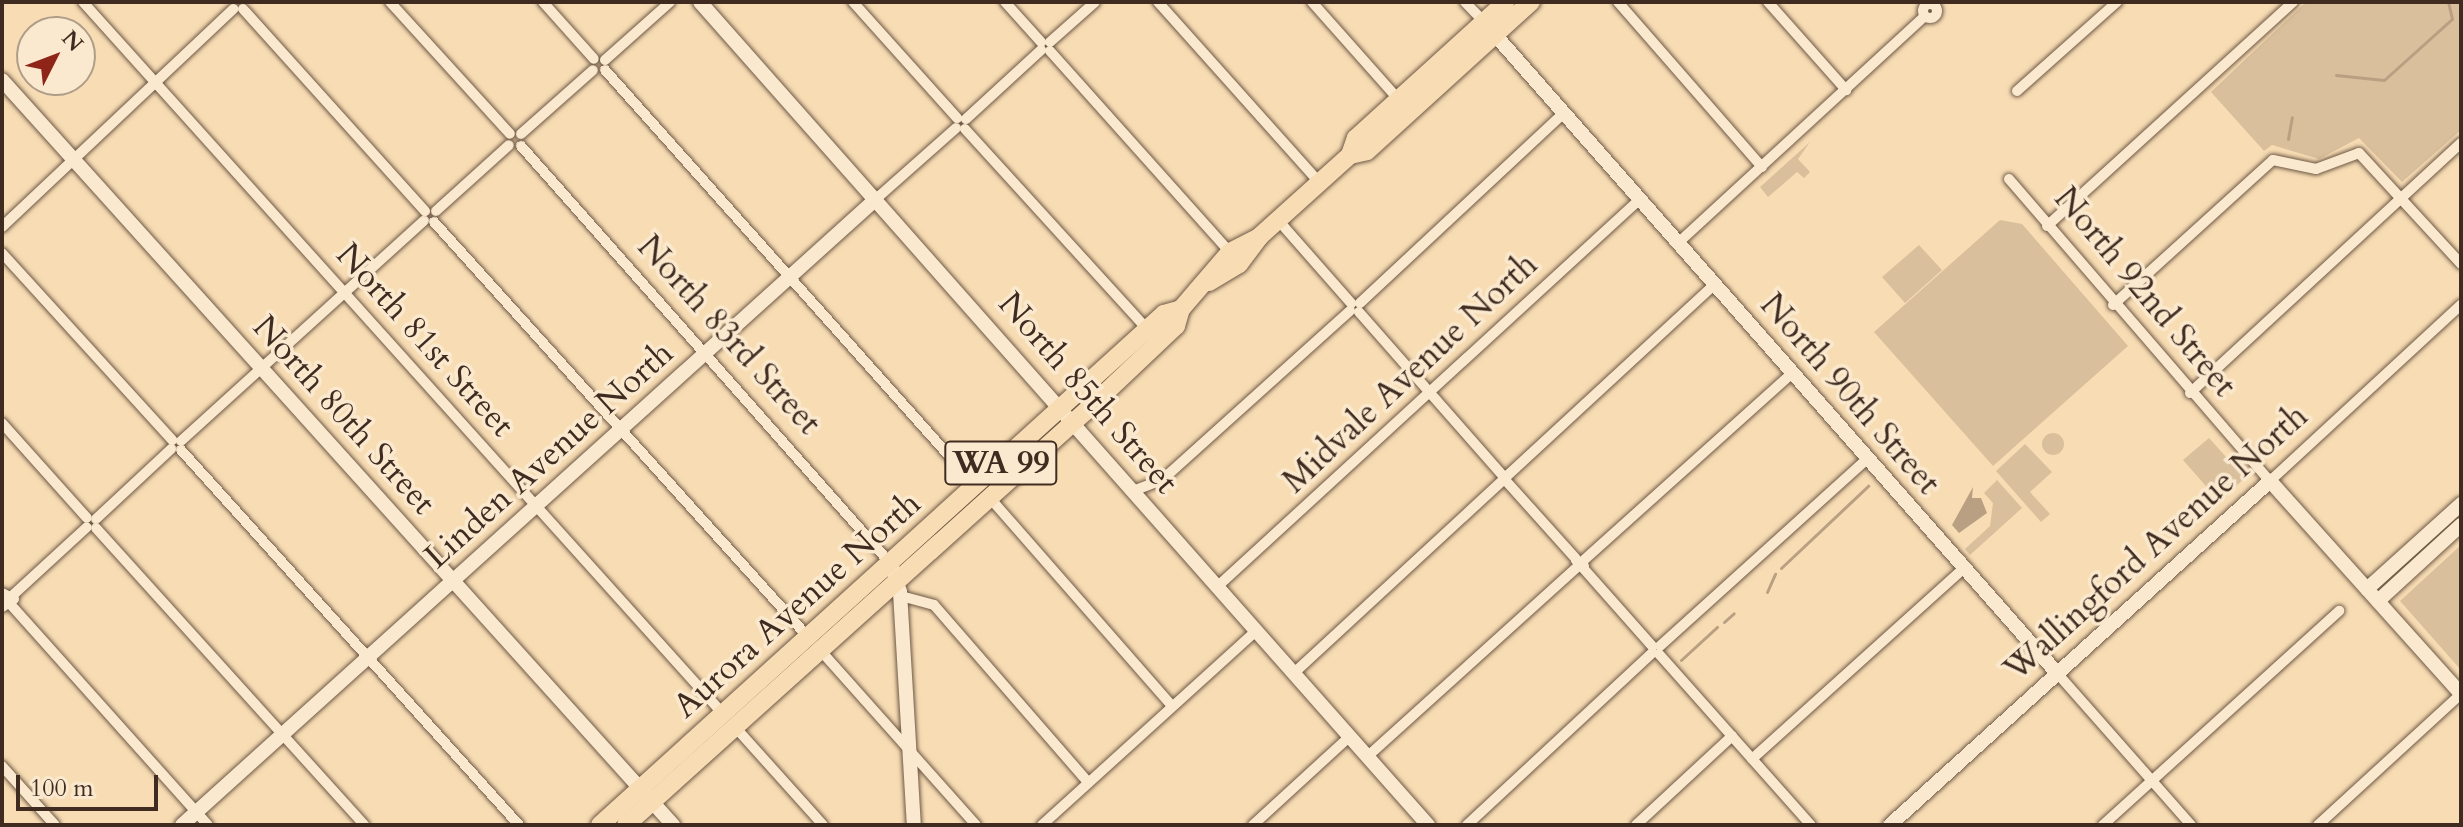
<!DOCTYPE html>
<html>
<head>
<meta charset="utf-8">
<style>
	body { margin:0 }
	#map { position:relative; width:2463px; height:827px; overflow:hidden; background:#f8ddb4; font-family:Cardo,serif }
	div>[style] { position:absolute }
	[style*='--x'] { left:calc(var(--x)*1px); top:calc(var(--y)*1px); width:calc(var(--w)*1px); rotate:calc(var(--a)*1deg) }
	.green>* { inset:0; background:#d9bf9b }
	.round { border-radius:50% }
	.water>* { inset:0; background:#b9a082 }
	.stream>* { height:3px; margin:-1.5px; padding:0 1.5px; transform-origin:1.5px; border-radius:1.5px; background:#b9a082 }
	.roads { filter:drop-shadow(0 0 2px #6e5846) drop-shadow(0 0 2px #6e5846) }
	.street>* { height:10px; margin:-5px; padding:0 5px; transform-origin:5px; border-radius:5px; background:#fae9ce }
	.street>.ring { margin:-5px; padding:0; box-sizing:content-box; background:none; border:10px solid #fae9ce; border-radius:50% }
	.secondary>* { height:14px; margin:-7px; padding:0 7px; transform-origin:7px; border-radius:7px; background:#fae9ce }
	.highway>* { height:18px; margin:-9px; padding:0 9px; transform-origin:9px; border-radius:9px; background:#f8ddb4 }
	span { translate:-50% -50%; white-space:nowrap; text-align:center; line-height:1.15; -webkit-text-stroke:7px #fae9ce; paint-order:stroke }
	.shield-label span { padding:2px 6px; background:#fae9ce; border:2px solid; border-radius:6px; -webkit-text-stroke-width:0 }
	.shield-label { font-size:32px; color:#402b21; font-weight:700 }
	.street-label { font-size:34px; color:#402b21 }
	.frame { position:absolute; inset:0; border:4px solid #402b21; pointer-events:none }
	.north { position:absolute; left:16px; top:16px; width:80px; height:80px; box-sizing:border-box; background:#fae9ce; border:2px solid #b09d89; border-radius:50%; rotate:48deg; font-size:22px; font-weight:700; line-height:32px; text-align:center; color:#402b21 }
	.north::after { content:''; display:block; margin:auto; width:28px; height:36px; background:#8f2418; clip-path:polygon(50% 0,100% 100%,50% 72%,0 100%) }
	.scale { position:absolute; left:16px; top:775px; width:142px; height:36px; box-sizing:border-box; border:4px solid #402b21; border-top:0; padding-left:10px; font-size:24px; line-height:28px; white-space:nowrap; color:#402b21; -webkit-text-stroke:6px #fae9ce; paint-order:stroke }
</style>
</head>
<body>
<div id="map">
	<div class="green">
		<i style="clip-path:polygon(2306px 2px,2461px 2px,2461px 130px,2402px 182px,2359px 138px,2319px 159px,2272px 145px,2264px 151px,2211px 92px)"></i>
		<i style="clip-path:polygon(1810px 142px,1798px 159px,1810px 172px,1804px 178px,1797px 172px,1768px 197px,1760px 187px)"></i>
		<i style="clip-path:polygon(2000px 220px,2022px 224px,2128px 346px,1993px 466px,1874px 332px)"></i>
		<i style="clip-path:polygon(1919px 245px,1942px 270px,1905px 303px,1882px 277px)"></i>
		<i class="round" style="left:2042px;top:433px;width:22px;height:22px"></i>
		<i style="clip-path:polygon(2209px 438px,2245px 478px,2219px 501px,2183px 460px)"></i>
		<i style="clip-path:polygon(2025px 444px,2052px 472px,2030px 492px,2050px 514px,2041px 522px,1996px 471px)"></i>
		<i style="clip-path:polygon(1997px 480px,2022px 508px,1970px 555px,1965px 549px,1990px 526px,1993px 503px,1984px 493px)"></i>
		<i style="clip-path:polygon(2461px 545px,2461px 670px,2400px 601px)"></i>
	</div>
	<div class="water">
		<i style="clip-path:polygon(1973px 487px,1972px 498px,1981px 498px,1987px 513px,1959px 533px,1952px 525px)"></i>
	</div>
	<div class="stream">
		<i style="--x:2336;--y:75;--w:48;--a:5.9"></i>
		<i style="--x:2384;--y:80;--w:91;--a:-41.9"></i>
		<i style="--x:2452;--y:19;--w:17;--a:-103"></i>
		<i style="--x:2288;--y:139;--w:22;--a:-80"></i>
		<i style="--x:1781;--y:568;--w:120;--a:-43.3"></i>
		<i style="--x:1767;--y:592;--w:20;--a:-66"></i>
		<i style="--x:1724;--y:622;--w:13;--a:-42"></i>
		<i style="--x:1681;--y:660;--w:49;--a:-42.5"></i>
	</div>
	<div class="roads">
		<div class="street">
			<i style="--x:83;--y:2;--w:959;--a:48.04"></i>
			<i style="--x:390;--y:2;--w:178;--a:47.7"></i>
			<i style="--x:543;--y:2;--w:76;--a:48.2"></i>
			<i style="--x:853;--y:2;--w:156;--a:48.1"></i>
			<i style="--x:1005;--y:2;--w:54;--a:48"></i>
			<i style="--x:1158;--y:2;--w:243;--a:48.2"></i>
			<i style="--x:1312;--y:2;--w:131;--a:48.4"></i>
			<i style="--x:1465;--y:2;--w:28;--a:46"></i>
			<i style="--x:1618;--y:2;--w:219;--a:48.9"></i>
			<i style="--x:1768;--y:2;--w:118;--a:48.4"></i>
			<i class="ring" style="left:1923px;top:4px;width:4px;height:4px"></i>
			<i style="--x:243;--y:9;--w:272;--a:48"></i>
			<i style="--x:1050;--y:42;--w:60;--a:-41.6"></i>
			<i style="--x:1050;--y:51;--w:270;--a:48.2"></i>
			<i style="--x:605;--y:60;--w:87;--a:-41.7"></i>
			<i style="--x:605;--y:70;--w:557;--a:48.27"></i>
			<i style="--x:2017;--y:91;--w:134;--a:-41.7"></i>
			<i style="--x:966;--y:119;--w:102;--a:-42.6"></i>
			<i style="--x:965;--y:129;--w:272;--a:47.7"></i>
			<i style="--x:521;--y:134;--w:96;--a:-41.6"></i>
			<i style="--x:521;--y:146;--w:557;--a:48.49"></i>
			<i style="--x:2009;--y:179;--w:399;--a:49.2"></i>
			<i style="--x:2270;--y:481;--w:260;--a:-42.7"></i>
			<i style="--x:876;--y:199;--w:107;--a:-41.6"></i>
			<i style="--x:436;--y:211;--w:98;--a:-42.1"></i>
			<i style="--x:1278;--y:220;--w:111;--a:48.7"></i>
			<i style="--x:434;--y:222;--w:560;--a:47.97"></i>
			<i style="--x:2047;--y:226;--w:333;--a:-42.3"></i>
			<i style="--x:2;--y:227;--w:318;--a:-43.3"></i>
			<i style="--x:1678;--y:243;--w:335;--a:-42.6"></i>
			<i style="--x:2;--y:253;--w:253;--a:47.7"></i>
			<i style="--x:1360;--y:303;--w:279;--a:-43"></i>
			<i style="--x:2113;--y:305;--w:216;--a:-42.2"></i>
			<i style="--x:2273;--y:160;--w:44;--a:11.8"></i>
			<i style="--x:2316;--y:169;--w:46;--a:-20.4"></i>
			<i style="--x:2359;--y:153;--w:151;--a:47.4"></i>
			<i style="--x:1359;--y:312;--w:217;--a:48.7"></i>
			<i style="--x:2190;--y:393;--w:369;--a:-42.7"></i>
			<i style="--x:2;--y:423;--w:127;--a:48.2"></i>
			<i style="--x:181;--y:441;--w:328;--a:-42.2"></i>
			<i style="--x:181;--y:450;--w:505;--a:47.97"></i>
			<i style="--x:1508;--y:475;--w:280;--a:-42.7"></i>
			<i style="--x:1507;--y:482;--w:103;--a:48.1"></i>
			<i style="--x:1133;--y:491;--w:31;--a:-21"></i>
			<i style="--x:1162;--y:480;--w:253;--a:-42"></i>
			<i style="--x:990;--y:498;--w:276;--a:48.8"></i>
			<i style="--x:96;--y:519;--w:103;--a:-43"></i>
			<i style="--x:96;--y:528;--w:400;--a:47.9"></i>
			<i style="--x:1584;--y:560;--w:278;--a:-41.9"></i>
			<i style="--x:1584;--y:566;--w:10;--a:-143"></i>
			<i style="--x:1576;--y:560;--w:115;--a:48.5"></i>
			<i style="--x:1218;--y:586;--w:571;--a:-42.52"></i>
			<i style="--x:2;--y:593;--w:13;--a:27"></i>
			<i style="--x:14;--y:599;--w:14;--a:146"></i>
			<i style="--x:13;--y:595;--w:100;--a:-42.6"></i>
			<i style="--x:901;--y:596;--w:34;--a:15"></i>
			<i style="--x:934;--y:605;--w:235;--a:49"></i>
			<i style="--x:12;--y:606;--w:294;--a:48.2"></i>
			<i style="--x:1660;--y:646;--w:279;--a:-42.1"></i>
			<i style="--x:821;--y:651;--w:233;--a:48.3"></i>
			<i style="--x:1659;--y:654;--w:229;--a:48.4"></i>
			<i style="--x:1294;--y:673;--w:282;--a:-42.7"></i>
			<i style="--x:2057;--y:673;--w:203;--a:48.6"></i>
			<i style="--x:736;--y:728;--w:130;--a:48.1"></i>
			<i style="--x:1368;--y:756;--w:282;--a:-42.1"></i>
			<i style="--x:1752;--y:759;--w:285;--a:-42"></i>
			<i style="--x:2;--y:766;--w:79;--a:48.1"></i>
			<i style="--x:1042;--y:825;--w:290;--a:-42.2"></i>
			<i style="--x:1253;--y:825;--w:132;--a:-42.5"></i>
			<i style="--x:1467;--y:825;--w:253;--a:-42.9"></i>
			<i style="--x:1636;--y:825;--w:131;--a:-42.8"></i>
			<i style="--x:2103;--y:825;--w:319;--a:-42.2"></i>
			<i style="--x:2318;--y:825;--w:194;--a:-42.5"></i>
		</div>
		<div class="secondary">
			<i style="--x:700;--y:2;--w:1099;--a:48.51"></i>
			<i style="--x:1489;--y:28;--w:859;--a:48.63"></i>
			<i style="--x:2;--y:80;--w:1003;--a:47.99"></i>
			<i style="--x:891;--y:564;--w:29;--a:72"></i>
			<i style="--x:900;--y:592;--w:233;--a:86.6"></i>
			<i style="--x:2367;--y:589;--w:127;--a:-42.1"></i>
			<i style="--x:2378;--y:601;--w:113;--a:-42.5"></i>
			<i style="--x:182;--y:825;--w:935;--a:-42.05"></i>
			<i style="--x:1890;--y:825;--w:513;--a:-42.15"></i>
			<i style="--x:2270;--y:481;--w:286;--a:48.1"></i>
		</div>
		<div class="highway">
			<i style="--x:1350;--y:155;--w:17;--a:-13"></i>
			<i style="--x:1367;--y:151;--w:222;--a:-42.3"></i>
			<i style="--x:1209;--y:282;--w:35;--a:-31"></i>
			<i style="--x:1239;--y:264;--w:34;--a:-53"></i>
			<i style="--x:1259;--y:237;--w:122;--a:-42"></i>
			<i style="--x:1350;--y:155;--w:18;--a:-71"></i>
			<i style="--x:1356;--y:138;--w:202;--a:-42.2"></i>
			<i style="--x:600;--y:825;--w:761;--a:-42.18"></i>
			<i style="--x:1164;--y:314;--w:18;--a:-16"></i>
			<i style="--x:1181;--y:309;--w:75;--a:-49.3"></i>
			<i style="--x:1230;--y:252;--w:33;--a:-27"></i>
			<i style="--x:626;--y:825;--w:619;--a:-41.99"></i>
			<i style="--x:1086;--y:411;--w:124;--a:-43.4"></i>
			<i style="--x:1176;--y:326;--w:18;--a:-74"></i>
		</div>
	</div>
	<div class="shield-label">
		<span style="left:1001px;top:463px">WA 99</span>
	</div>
	<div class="street-label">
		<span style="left:2145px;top:292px;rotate:50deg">North 92nd Street</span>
		<span style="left:729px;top:335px;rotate:48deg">North 83rd Street</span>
		<span style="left:425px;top:340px;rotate:48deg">North 81st Street</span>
		<span style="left:1410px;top:373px;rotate:-43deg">Midvale Avenue North</span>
		<span style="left:1088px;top:393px;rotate:49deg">North 85th Street</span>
		<span style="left:1850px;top:394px;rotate:49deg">North 90th Street</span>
		<span style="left:344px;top:415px;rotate:48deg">North 80th Street</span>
		<span style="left:549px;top:455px;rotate:-42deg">Linden Avenue North</span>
		<span style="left:2156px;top:543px;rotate:-42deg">Wallingford Avenue North</span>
		<span style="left:797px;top:605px;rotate:-42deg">Aurora Avenue North</span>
	</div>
	<div class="frame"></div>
	<div class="north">N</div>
	<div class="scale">100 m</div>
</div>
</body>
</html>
